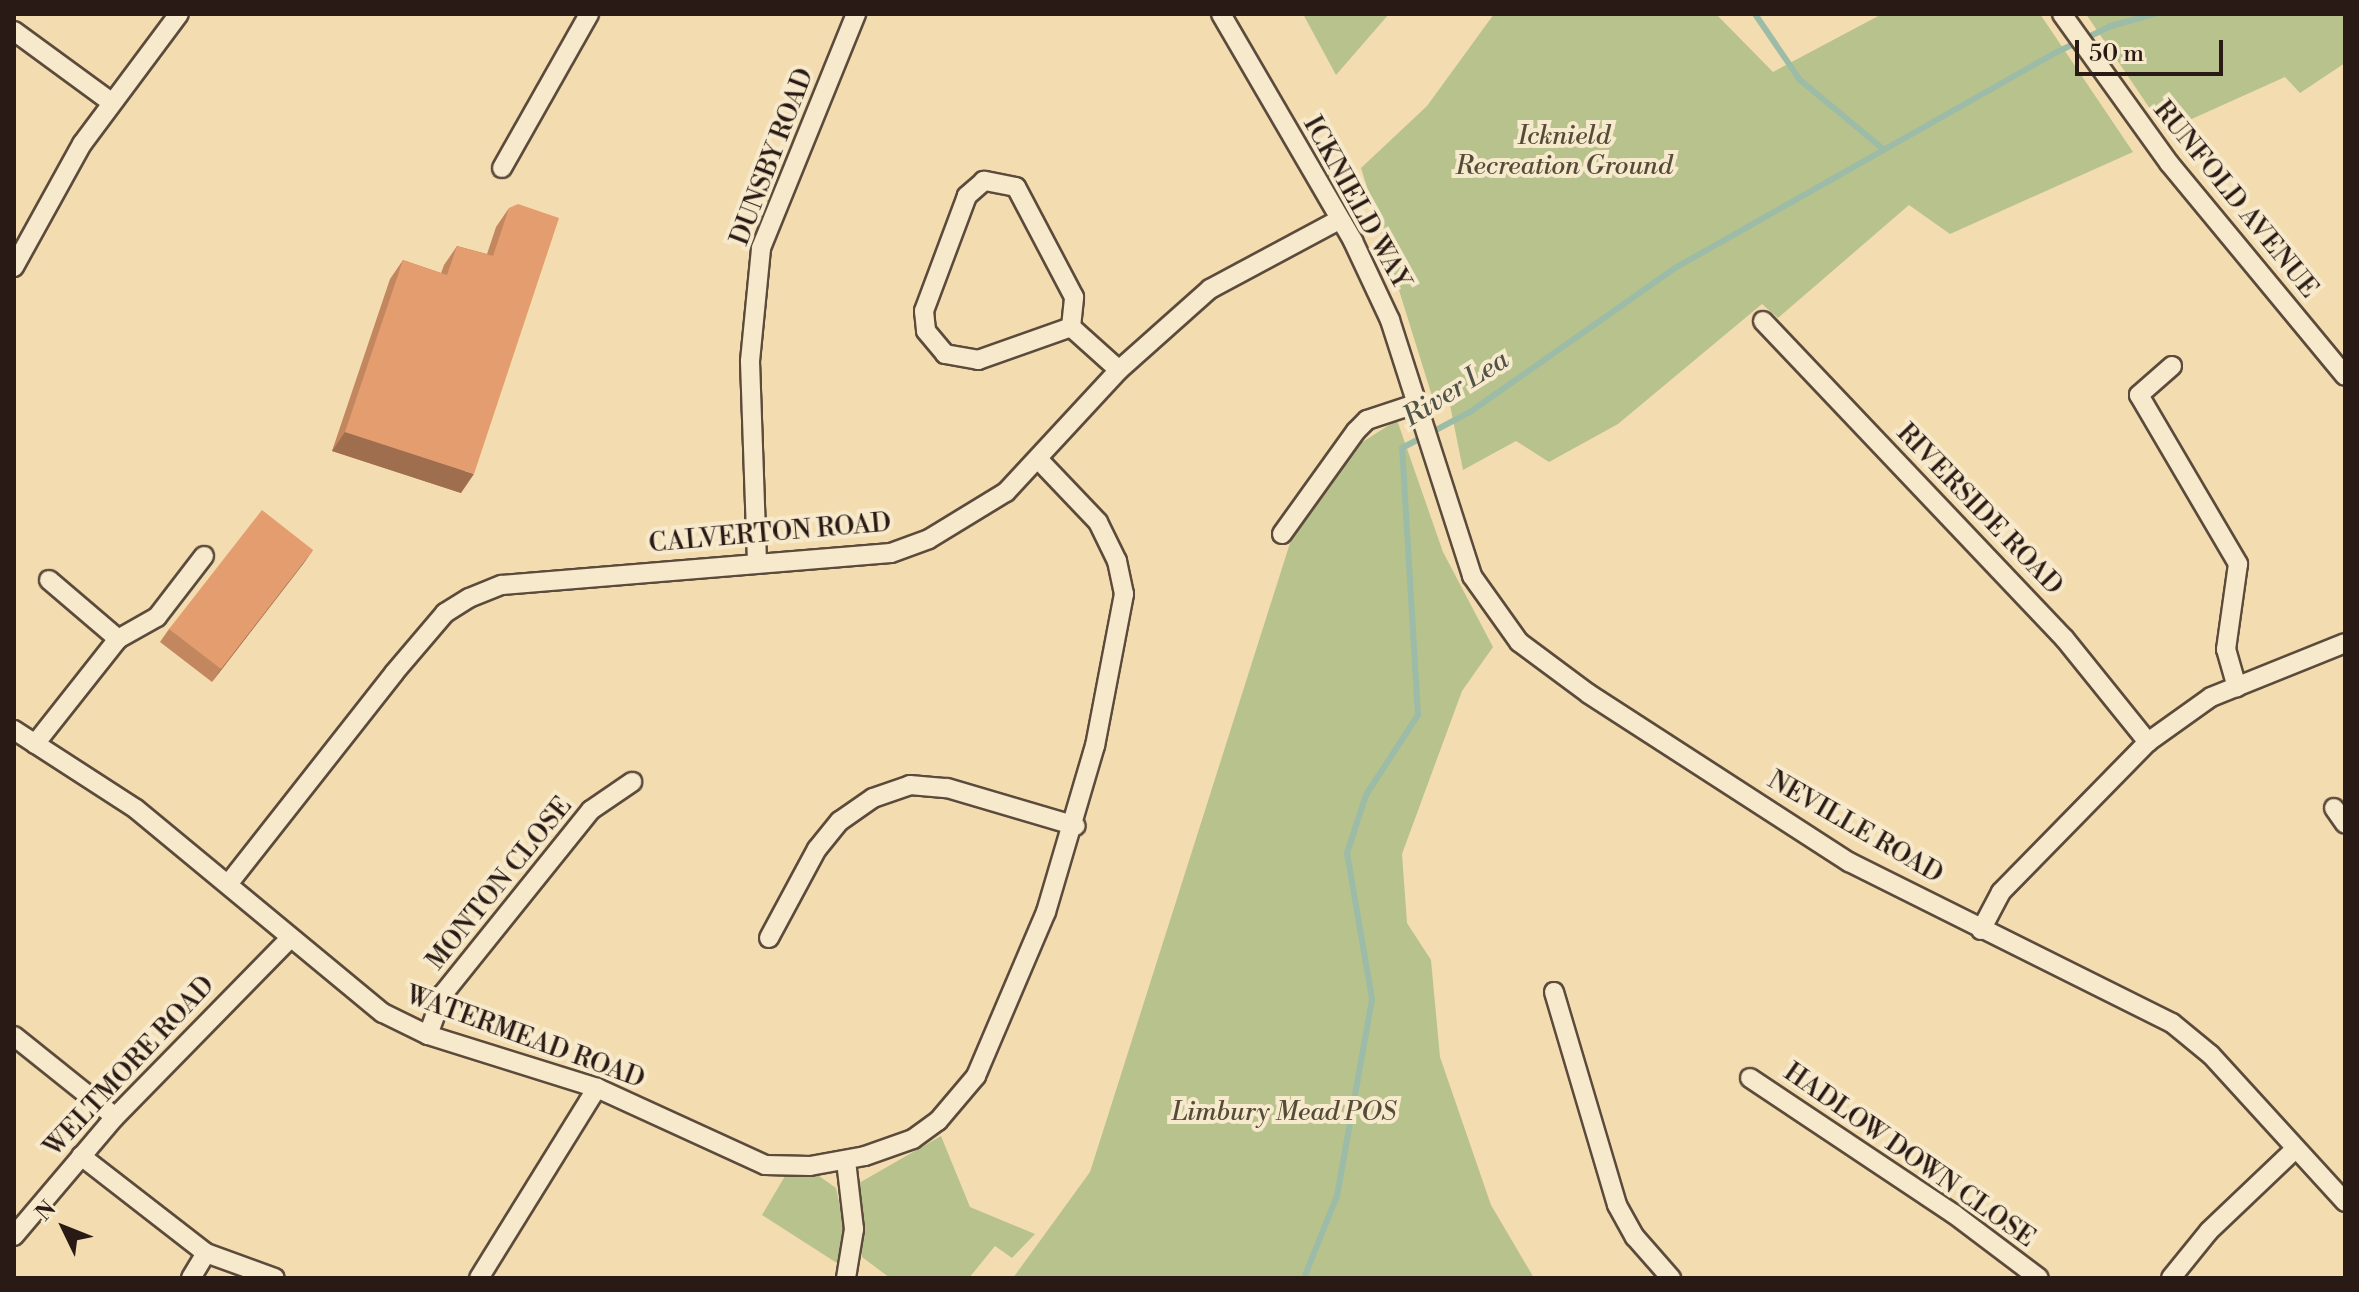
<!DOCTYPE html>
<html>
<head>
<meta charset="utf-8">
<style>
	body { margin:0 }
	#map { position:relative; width:2359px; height:1292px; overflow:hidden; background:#f3ddb0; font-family:"Libre Bodoni",serif }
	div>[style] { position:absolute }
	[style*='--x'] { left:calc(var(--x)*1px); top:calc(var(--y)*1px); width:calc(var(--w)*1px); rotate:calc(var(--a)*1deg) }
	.green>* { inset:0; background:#b8c28d }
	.stream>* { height:6px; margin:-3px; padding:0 3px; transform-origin:3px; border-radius:3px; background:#9cbca8 }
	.roads { filter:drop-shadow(2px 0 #5c4b3c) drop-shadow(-2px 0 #5c4b3c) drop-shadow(0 2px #5c4b3c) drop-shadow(0 -2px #5c4b3c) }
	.minor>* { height:18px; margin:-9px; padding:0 9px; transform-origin:9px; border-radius:9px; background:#f7e9cc }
	.wall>* { inset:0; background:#c3875f }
	.shaded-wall>* { inset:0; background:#9f6e4e }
	.building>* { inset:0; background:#e39d6f }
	span { translate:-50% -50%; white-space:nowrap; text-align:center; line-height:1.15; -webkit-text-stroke:8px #f7e9cc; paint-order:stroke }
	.park-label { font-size:26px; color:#544c39; font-style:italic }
	.street-label { font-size:26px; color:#291a15 }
	.water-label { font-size:28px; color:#515348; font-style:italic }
	.frame { position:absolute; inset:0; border:16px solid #291a15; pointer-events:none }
	.north { position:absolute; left:24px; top:1188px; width:80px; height:80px; -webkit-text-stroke:6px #f7e9cc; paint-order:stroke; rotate:313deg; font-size:22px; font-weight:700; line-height:32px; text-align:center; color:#291a15 }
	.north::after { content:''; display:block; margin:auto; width:28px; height:36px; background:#291a15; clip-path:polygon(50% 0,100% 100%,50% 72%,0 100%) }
	.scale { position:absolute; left:2075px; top:40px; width:148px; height:36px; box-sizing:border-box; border:4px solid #291a15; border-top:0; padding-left:10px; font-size:24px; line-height:28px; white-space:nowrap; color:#291a15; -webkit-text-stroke:6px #f7e9cc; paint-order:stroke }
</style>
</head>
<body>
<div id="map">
	<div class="green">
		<div style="clip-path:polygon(1303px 14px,1389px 14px,1336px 75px)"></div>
		<div style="clip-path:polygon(1494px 14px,1716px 14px,1773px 72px,1882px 14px,2040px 14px,2133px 152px,1950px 234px,1909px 205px,1778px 318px,1762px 304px,1618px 424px,1549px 462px,1516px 441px,1463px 470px,1449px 400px,1436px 409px,1361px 168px,1427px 106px)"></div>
		<div style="clip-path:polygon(2086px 14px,2345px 14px,2345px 63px,2300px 93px,2285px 77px,2165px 131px)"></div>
		<div style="clip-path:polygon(1397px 420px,1443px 552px,1493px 647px,1462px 691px,1402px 854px,1407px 923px,1431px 960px,1440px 1057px,1491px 1205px,1534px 1278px,1013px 1278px,1090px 1172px,1290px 543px,1353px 448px)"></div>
		<div style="clip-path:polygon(941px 1136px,970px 1207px,1035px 1234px,1012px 1258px,995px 1246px,969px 1278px,890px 1278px,862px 1257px,859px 1183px)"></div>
		<div style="clip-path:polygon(785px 1176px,819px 1176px,836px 1188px,845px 1229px,840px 1265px,762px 1215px)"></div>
	</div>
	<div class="stream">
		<div style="--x:1755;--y:14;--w:80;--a:55.7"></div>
		<div style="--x:1800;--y:80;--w:108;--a:39.7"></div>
		<div style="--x:1304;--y:1278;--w:88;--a:-68.1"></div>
		<div style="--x:1337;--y:1196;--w:200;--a:-79.9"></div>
		<div style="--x:1372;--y:999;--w:148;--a:-99.7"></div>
		<div style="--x:1347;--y:853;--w:61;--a:-71.9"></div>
		<div style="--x:1366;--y:795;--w:95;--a:-57"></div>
		<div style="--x:1418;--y:715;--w:267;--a:-93.4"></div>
		<div style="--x:1402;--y:448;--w:77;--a:-27.9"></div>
		<div style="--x:1470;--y:412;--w:251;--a:-35.1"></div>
		<div style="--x:1675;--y:268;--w:439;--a:-29.5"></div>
		<div style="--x:2057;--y:52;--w:60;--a:-25.7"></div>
		<div style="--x:2111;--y:26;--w:45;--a:-15.6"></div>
	</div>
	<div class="roads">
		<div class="minor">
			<div style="--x:1221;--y:14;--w:263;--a:59.8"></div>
			<div style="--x:1353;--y:241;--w:87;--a:64.9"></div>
			<div style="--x:1390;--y:320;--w:269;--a:72.2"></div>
			<div style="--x:1472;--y:576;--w:81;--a:54.5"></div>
			<div style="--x:1519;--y:642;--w:87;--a:36.6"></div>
			<div style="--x:1589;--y:694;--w:310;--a:32.9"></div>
			<div style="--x:1849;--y:862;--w:361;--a:26.5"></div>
			<div style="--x:2172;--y:1023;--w:50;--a:39.4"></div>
			<div style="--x:2211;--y:1055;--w:199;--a:47.6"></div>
			<div style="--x:2062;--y:14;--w:183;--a:54.3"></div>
			<div style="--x:2169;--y:163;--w:276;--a:50.4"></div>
			<div style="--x:14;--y:31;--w:120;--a:36.2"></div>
			<div style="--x:502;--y:168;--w:177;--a:-60.5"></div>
			<div style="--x:14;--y:267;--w:141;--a:-61.1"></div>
			<div style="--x:82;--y:144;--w:162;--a:-53.3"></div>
			<div style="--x:1763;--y:321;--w:437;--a:46.5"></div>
			<div style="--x:2064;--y:638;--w:134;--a:51.1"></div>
			<div style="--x:1071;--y:327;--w:30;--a:-84"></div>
			<div style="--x:1074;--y:297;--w:124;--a:-117.8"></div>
			<div style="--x:1016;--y:187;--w:33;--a:-169"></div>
			<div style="--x:984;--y:181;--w:23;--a:139"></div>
			<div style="--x:967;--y:196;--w:123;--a:110.5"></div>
			<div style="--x:924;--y:311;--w:20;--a:84"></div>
			<div style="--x:926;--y:331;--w:30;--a:50"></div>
			<div style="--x:945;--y:354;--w:34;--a:10"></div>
			<div style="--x:978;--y:360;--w:99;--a:-19.5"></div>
			<div style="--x:1071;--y:327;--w:64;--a:41.9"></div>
			<div style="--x:2172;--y:366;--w:44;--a:138.7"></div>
			<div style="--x:2139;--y:395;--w:196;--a:59.6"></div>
			<div style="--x:2238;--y:564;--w:86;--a:98"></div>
			<div style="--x:2226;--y:649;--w:40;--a:74"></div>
			<div style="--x:1282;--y:534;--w:127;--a:-54.3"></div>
			<div style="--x:1356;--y:431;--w:16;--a:-45"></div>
			<div style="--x:1367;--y:420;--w:54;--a:-18.4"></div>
			<div style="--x:757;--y:562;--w:201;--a:-92"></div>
			<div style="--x:750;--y:361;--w:114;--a:-84.4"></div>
			<div style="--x:761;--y:248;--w:253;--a:-67.9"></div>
			<div style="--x:49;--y:580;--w:91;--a:40.5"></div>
			<div style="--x:14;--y:730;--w:145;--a:32.9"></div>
			<div style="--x:136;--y:809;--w:320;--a:39.6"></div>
			<div style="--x:383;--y:1013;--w:50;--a:26.1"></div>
			<div style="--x:428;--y:1035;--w:177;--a:17.4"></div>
			<div style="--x:597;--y:1088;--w:185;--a:24.6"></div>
			<div style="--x:765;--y:1165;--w:45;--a:1.3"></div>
			<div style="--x:810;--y:1166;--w:56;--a:-10.3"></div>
			<div style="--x:865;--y:1156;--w:51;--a:-19.5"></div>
			<div style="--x:913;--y:1139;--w:31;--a:-36"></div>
			<div style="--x:938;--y:1121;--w:59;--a:-49.8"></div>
			<div style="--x:976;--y:1076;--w:178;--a:-66.9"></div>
			<div style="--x:1046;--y:912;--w:173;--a:-73.6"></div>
			<div style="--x:1095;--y:746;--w:155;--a:-79.2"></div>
			<div style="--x:1124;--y:594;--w:34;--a:-102"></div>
			<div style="--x:1117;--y:561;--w:43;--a:-116"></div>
			<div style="--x:1098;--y:522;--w:87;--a:-133.6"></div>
			<div style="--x:35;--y:744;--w:134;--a:-51.7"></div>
			<div style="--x:118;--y:639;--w:45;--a:-29.4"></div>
			<div style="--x:157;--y:617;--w:77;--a:-52.4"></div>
			<div style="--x:2334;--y:808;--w:19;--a:55"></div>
			<div style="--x:229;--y:883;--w:267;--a:-51.8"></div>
			<div style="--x:394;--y:673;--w:79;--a:-49.6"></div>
			<div style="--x:445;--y:613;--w:28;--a:-32"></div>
			<div style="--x:469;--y:598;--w:35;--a:-22"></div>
			<div style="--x:502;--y:585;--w:390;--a:-4.7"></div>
			<div style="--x:891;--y:553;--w:40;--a:-20.2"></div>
			<div style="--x:929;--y:539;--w:90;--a:-31.4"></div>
			<div style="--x:1006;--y:492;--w:166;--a:-47.2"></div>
			<div style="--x:1119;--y:370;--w:122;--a:-41.7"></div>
			<div style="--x:1210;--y:289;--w:144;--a:-28.2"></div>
			<div style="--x:1981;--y:930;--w:43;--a:-62.2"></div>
			<div style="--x:2001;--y:892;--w:210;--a:-45.6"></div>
			<div style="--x:2148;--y:742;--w:77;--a:-35.5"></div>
			<div style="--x:2211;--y:697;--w:144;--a:-21.9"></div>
			<div style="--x:769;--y:938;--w:101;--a:-61.7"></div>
			<div style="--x:817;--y:849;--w:36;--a:-51"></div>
			<div style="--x:840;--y:821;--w:40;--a:-34.9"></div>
			<div style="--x:873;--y:798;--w:39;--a:-19"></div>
			<div style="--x:910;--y:785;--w:37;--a:5"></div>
			<div style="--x:947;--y:788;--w:134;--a:16.4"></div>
			<div style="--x:1554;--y:992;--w:222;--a:73.5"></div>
			<div style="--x:1617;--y:1205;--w:37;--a:61"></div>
			<div style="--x:1635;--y:1237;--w:55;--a:48.7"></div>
			<div style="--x:428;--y:1035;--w:44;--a:-69.9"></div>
			<div style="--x:443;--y:994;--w:236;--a:-51.2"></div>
			<div style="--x:591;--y:810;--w:50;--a:-34.3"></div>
			<div style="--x:14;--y:1036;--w:129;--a:38.7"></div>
			<div style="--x:1750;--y:1078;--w:245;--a:33.7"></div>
			<div style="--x:1954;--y:1214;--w:106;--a:37"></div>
			<div style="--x:81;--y:1156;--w:158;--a:37.8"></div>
			<div style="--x:206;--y:1253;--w:73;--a:19.9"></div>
			<div style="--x:14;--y:1236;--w:156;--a:-49.7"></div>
			<div style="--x:115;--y:1117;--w:250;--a:-45.6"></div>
			<div style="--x:191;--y:1278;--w:29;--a:-59"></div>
			<div style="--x:479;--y:1278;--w:224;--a:-58.2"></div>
			<div style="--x:846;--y:1278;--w:50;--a:-80.7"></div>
			<div style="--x:854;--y:1229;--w:68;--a:-96.7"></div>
			<div style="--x:2171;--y:1278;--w:60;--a:-51"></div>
			<div style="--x:2209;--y:1231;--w:119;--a:-43.6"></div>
		</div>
	</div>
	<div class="wall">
		<div style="clip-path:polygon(509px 208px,461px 493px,332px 451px,390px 279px,403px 260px,441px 273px,444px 265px,457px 246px,487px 254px,496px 227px)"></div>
		<div style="clip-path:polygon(313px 550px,212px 682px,160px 642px,169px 629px)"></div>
	</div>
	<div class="shaded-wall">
		<div style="clip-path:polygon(345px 432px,474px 474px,461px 493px,332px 451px)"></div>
		<div style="clip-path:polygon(313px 550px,304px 563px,212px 682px,221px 669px)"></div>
	</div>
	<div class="building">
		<div style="clip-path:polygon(518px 204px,559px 218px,474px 474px,345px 432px,403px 260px,447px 275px,457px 246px,493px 256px,509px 208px)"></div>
		<div style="clip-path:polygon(262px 510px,313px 550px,221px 669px,169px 629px)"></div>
	</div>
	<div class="park-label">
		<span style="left:1564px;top:152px">Icknield<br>Recreation Ground</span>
		<span style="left:1284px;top:1113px">Limbury Mead POS</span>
	</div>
	<div class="street-label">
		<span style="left:773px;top:157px;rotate:-69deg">DUNSBY ROAD</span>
		<span style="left:2235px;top:200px;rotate:51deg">RUNFOLD AVENUE</span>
		<span style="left:1356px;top:203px;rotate:61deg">ICKNIELD WAY</span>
		<span style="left:1979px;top:510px;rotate:46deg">RIVERSIDE ROAD</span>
		<span style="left:770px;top:534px;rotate:-5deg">CALVERTON ROAD</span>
		<span style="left:1855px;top:828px;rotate:30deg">NEVILLE ROAD</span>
		<span style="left:500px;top:884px;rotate:-51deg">MONTON CLOSE</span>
		<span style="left:525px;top:1038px;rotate:20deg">WATERMEAD ROAD</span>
		<span style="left:130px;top:1067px;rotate:-47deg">WELTMORE ROAD</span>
		<span style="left:1909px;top:1156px;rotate:35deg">HADLOW DOWN CLOSE</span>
	</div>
	<div class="water-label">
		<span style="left:1456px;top:389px;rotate:-32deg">River Lea</span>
	</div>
	<div class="frame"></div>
	<div class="north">N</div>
	<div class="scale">50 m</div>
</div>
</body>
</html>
